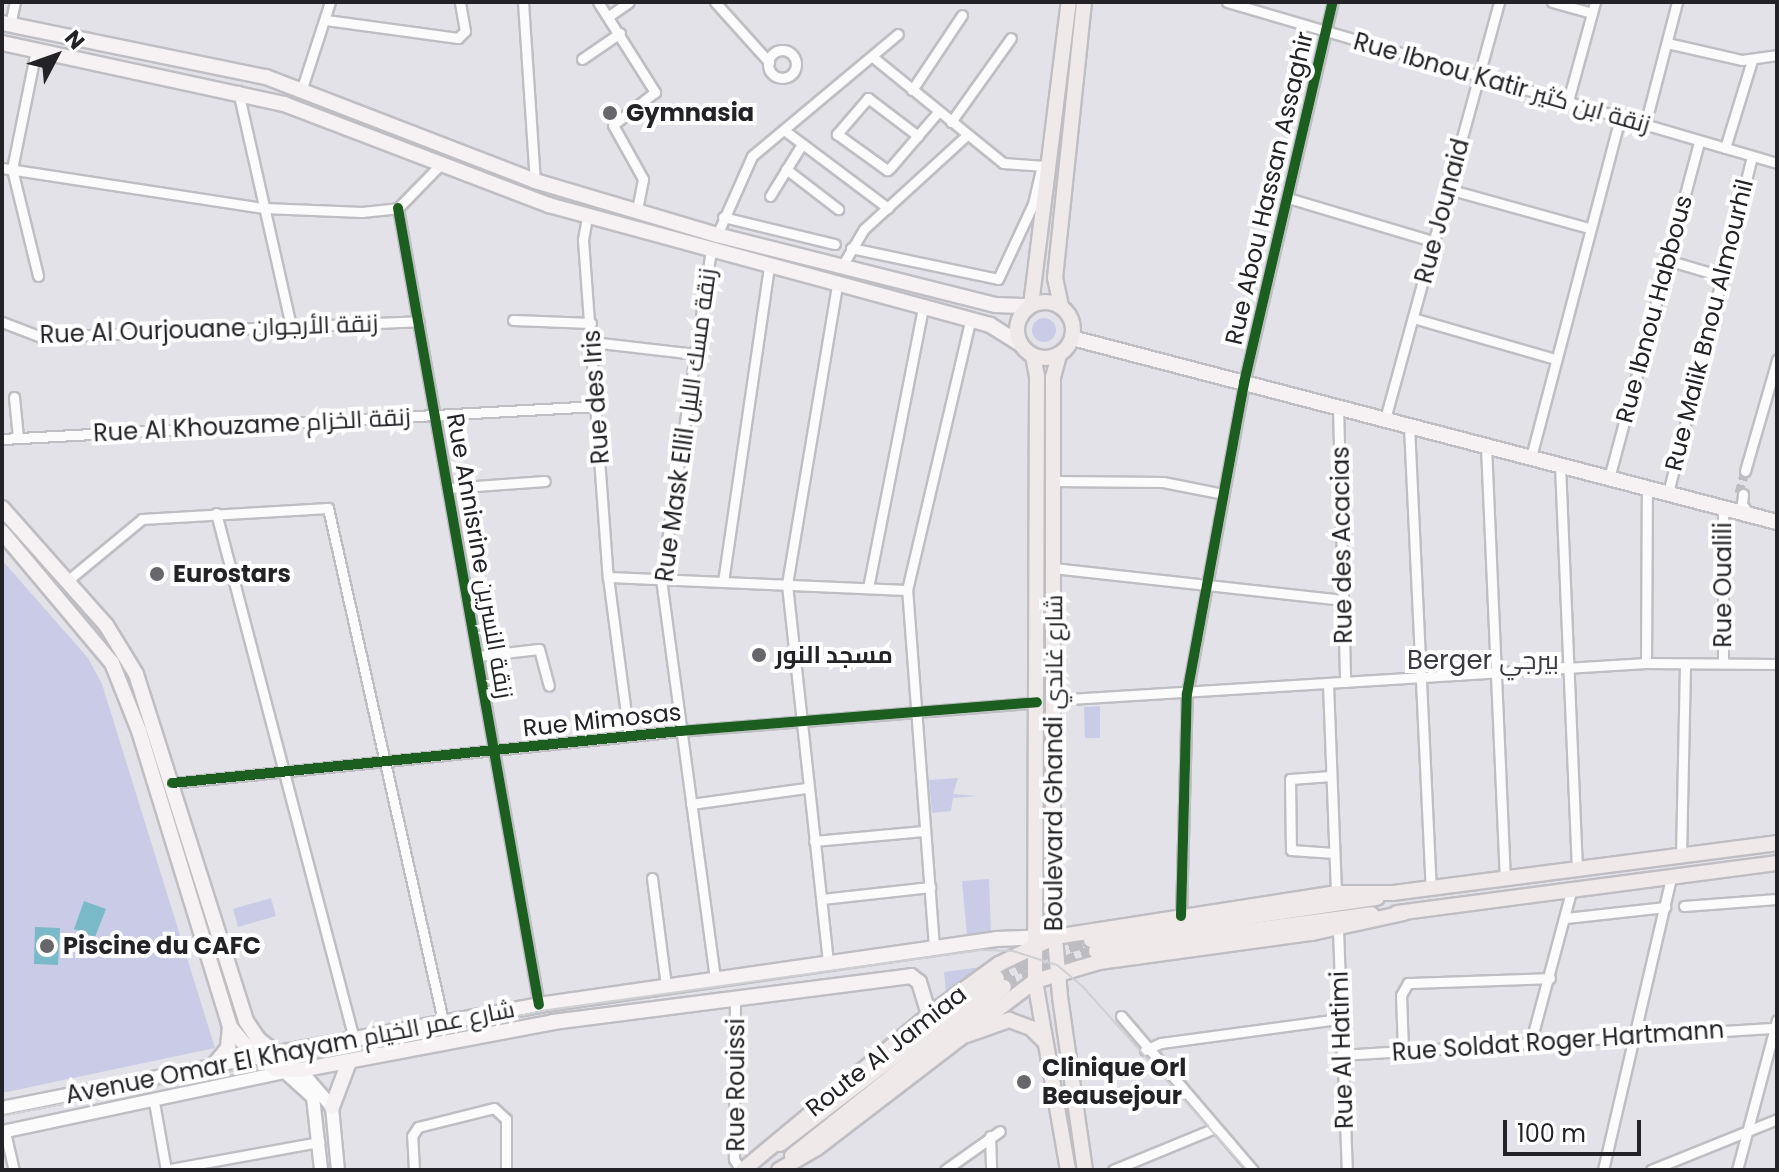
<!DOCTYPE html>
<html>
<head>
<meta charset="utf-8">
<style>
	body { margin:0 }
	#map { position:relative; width:1779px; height:1172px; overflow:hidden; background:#e2e2e8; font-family:Poppins,Cairo,sans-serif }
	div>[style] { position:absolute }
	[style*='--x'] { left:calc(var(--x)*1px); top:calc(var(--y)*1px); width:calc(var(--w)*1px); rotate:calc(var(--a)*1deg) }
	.green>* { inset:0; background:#cacce7 }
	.round { border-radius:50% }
	.water>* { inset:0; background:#7ab9c8 }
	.minor-tunnel>* { height:9px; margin-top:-4.5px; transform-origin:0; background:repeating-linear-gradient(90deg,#bcbcc1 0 9px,transparent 0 13.5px) }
	.primary-tunnel>* { height:14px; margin-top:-7px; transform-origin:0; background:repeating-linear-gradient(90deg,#bcbcc1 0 14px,transparent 0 21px) }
	.roads { filter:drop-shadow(2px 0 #bebec3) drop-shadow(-2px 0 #bebec3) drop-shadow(0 2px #bebec3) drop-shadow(0 -2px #bebec3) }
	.minor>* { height:9px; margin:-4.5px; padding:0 4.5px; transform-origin:4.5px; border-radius:4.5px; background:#fbfbfc }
	.minor>.ring { margin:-4.5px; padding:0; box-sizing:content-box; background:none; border:9px solid #fbfbfc; border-radius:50% }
	.tertiary>* { height:12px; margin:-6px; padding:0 6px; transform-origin:6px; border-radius:6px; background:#fbfbfc }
	.secondary>* { height:14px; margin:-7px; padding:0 7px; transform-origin:7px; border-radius:7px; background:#f6f1f2 }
	.primary>* { height:14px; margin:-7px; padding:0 7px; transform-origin:7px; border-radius:7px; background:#f0e9e9 }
	.primary>.ring { margin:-7px; padding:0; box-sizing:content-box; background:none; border:14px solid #f0e9e9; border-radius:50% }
	.tram>* { height:2px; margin:-1px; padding:0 1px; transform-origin:1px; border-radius:1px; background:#cfd0d2 }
	.cycleway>* { height:10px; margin:-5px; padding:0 5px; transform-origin:5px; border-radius:5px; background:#1b5e20 }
	.dots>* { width:22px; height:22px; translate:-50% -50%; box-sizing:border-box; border:4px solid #fff; border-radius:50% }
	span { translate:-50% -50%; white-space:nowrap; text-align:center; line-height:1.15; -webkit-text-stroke:8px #fff; paint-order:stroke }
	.street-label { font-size:24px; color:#232327 }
	.poi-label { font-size:24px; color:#232327; font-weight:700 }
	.left { translate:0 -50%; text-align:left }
	.neighbourhood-label { font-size:26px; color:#393a42 }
	.frame { position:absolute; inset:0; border:4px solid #232327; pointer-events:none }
	.north { position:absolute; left:16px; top:16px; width:80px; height:80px; -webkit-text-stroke:6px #fff; paint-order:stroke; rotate:49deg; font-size:22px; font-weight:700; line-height:32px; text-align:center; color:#232327 }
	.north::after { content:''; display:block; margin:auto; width:28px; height:36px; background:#232327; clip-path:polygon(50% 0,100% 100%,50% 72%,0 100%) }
	.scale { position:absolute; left:1503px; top:1120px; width:138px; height:36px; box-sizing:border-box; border:4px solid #232327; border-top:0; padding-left:10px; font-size:24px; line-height:28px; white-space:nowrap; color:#232327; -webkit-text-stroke:6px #fff; paint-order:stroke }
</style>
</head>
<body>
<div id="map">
	<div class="green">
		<div class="round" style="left:1032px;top:318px;width:24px;height:24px"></div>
		<div style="clip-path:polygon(2px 560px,88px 658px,102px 684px,215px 1048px,2px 1093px)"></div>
		<div style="clip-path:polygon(1100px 706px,1100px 738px,1085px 738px,1084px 707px)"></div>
		<div style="clip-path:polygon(958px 778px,953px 794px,978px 796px,953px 798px,951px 811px,932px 813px,929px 780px)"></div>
		<div style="clip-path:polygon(989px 879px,991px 932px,967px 935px,962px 881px)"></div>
		<div style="clip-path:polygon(271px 898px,276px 916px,238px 927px,233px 909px)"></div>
		<div style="clip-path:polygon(981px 967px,948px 992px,946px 992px,944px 972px)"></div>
	</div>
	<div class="water">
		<div style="clip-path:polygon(84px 901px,106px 909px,95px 937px,74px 929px)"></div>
		<div style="clip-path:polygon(35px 927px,60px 928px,58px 965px,34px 964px)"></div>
	</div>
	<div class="minor-tunnel">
		<div style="--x:1739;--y:493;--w:23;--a:-75"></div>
	</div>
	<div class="primary-tunnel">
		<div style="--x:997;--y:978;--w:58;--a:-27.9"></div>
		<div style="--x:1048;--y:951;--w:44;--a:-14.3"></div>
		<div style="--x:1004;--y:987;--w:99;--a:-21.4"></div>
	</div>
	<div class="roads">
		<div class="minor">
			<div style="--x:523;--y:2;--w:179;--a:86.2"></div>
			<div style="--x:598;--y:2;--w:107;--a:57.7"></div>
			<div style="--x:655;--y:92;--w:53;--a:141.8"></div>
			<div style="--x:613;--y:125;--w:62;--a:60.9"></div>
			<div style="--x:643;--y:179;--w:33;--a:101"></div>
			<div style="--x:715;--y:2;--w:81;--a:48"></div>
			<div style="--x:1227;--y:2;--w:573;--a:16.32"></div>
			<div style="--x:1552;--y:2;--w:41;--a:15.4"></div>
			<div style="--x:609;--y:16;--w:24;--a:-35"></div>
			<div style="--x:326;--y:20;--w:133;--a:7.8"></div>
			<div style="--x:458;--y:38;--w:10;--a:-45"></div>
			<div style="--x:465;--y:31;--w:29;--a:-100"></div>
			<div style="--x:10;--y:25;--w:24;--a:-78"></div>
			<div style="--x:1667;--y:43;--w:77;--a:12.8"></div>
			<div style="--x:1742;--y:60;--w:35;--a:-8"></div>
			<div style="--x:36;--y:50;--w:121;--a:101.4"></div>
			<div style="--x:12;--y:169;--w:110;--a:76.3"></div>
			<div class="ring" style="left:768px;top:50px;width:19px;height:19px"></div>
			<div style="--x:874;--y:58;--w:166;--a:39.1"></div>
			<div style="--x:1003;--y:163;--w:42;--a:4.1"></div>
			<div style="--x:582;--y:59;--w:46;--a:-34.4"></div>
			<div style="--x:302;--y:88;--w:90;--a:-72"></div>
			<div style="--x:912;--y:90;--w:90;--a:-56.3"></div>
			<div style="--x:238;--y:91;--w:241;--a:77.3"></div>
			<div style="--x:1568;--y:101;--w:103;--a:-74.7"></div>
			<div style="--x:951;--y:122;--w:103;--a:-54.5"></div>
			<div style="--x:1645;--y:125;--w:127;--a:-75.4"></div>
			<div style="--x:784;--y:130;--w:130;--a:36.9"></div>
			<div style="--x:918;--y:136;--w:63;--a:-142.8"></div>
			<div style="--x:868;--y:98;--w:48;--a:130.7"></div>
			<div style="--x:837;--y:134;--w:62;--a:35.8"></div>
			<div style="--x:887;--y:170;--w:4;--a:-34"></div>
			<div style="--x:890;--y:168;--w:74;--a:-49.4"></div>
			<div style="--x:1725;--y:148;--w:92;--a:-72.9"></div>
			<div style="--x:2;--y:168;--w:265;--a:8.7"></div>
			<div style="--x:264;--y:208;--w:98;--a:2.3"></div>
			<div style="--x:362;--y:212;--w:36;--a:-6"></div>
			<div style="--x:398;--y:208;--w:60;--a:-45.7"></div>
			<div style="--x:786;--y:169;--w:66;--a:37.6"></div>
			<div style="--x:1448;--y:189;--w:146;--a:15.5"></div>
			<div style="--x:770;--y:196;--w:61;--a:-58.4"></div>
			<div style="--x:1288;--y:198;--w:150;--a:16.6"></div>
			<div style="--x:398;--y:208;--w:809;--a:79.97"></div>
			<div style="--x:587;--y:217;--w:23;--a:100"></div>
			<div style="--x:583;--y:240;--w:338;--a:85.8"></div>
			<div style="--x:608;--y:577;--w:160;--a:82.5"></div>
			<div style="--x:723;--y:217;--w:115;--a:13.6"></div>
			<div style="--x:717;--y:235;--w:86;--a:-66.1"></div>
			<div style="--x:752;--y:156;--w:190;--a:-39.9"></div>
			<div style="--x:851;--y:248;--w:150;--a:11.9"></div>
			<div style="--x:998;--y:279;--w:83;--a:-65"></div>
			<div style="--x:1033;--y:204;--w:39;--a:-77"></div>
			<div style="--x:711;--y:250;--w:333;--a:98.6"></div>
			<div style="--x:661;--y:579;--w:405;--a:82.3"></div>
			<div style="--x:1667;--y:260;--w:56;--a:16.5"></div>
			<div style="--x:842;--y:266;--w:43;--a:-59.3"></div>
			<div style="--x:864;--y:229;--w:139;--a:-42.4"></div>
			<div style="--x:1413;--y:318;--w:148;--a:16.1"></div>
			<div style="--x:513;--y:320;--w:78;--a:2.2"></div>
			<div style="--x:2;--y:322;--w:42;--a:21"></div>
			<div style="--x:41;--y:337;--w:378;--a:-2.4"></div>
			<div style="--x:592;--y:342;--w:104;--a:6.6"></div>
			<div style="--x:14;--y:397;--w:41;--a:84.4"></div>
			<div style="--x:1338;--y:407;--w:275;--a:88.5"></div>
			<div style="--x:1385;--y:419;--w:432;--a:-74.7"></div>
			<div style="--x:1409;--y:426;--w:463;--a:87.3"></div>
			<div style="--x:2;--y:439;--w:596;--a:-3.17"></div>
			<div style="--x:1486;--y:446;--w:433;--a:87.5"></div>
			<div style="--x:1531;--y:457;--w:350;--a:-75.3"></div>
			<div style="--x:1560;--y:465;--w:404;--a:87.6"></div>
			<div style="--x:1745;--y:471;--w:116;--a:-73.9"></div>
			<div style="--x:1609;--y:478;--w:349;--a:-75"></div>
			<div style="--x:1053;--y:481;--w:110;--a:0.5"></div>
			<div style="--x:1163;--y:482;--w:61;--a:11.3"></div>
			<div style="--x:448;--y:488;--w:97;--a:-4.1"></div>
			<div style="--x:1668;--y:493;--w:347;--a:-76"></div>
			<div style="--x:1743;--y:494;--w:10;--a:96"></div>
			<div style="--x:1742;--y:504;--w:12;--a:55"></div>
			<div style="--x:1723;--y:507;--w:156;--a:90"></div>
			<div style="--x:216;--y:513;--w:544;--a:75.3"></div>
			<div style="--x:1053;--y:568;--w:292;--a:6.3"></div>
			<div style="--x:608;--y:577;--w:299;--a:2.5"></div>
			<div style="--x:67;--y:581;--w:97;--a:-39.6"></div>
			<div style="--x:142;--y:519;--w:186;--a:-3.4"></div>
			<div style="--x:328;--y:508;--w:526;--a:77.36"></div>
			<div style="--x:723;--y:582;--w:320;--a:-81.7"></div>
			<div style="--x:868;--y:588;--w:285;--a:-78.9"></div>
			<div style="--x:478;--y:656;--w:61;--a:-6.5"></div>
			<div style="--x:539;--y:649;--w:38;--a:75"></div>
			<div style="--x:1646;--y:663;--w:176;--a:-89.7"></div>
			<div style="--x:1328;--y:684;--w:209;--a:87.8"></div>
			<div style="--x:1053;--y:700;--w:594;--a:-3.57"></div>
			<div style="--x:1646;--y:663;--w:131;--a:0.4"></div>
			<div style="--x:1331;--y:776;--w:41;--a:175.8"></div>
			<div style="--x:1290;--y:779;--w:71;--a:89.2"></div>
			<div style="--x:1291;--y:850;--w:43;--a:4"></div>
			<div style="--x:172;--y:783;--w:511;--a:-5.84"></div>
			<div style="--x:680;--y:731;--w:358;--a:-4.6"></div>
			<div style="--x:691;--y:804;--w:116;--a:-7.9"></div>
			<div style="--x:814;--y:841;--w:110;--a:-5.2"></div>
			<div style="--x:1681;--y:856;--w:192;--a:-88.8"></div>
			<div style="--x:652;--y:878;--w:109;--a:82.6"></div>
			<div style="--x:822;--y:899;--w:109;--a:-6.3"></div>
			<div style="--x:1684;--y:906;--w:93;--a:-4.3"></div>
			<div style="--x:1181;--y:916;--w:222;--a:-88.5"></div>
			<div style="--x:1187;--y:694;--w:316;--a:-79.6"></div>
			<div style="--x:1244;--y:383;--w:391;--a:-76.9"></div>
			<div style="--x:1566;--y:918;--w:100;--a:-6.3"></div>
			<div style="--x:1338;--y:929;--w:241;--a:87.9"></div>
			<div style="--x:934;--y:947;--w:358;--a:-94.3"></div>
			<div style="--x:907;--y:590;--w:276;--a:-76.8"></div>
			<div style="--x:828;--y:962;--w:380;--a:-96.2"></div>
			<div style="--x:787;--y:584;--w:304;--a:-80.5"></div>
			<div style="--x:735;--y:999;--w:160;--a:90.4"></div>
			<div style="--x:734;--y:1159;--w:13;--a:58"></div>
			<div style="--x:1121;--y:1016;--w:203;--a:49.4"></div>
			<div style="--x:1531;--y:1041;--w:154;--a:-75"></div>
			<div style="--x:1145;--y:1050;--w:17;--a:-24"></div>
			<div style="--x:1161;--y:1043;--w:180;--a:-7.7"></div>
			<div style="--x:1403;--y:1050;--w:55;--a:-92.1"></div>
			<div style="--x:1401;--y:995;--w:14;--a:-60"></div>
			<div style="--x:1408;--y:983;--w:142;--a:-2"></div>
			<div style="--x:1341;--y:1055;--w:435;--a:-3.6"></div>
			<div style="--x:154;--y:1102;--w:69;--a:80"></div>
			<div style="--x:5;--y:1132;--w:39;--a:77"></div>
			<div style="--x:990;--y:1136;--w:34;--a:88"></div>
			<div style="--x:165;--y:1170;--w:157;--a:-10.3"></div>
			<div style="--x:414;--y:1170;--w:34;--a:-93"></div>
			<div style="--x:412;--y:1136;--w:11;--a:-56"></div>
			<div style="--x:418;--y:1127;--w:78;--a:-14"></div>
			<div style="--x:494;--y:1108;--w:16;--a:43"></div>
			<div style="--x:506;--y:1119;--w:51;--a:90"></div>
			<div style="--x:945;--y:1170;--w:67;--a:-35.3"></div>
			<div style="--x:1113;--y:1170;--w:110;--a:-22.4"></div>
			<div style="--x:1603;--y:1170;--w:300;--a:-76.9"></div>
			<div style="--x:1651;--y:1170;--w:136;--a:-22"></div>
			<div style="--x:1737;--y:1170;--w:155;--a:-75.1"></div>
		</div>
		<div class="tertiary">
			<div style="--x:300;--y:1070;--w:49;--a:49.1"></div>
			<div style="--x:332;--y:1107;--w:63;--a:84.6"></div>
			<div style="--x:2;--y:1108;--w:260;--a:-11.3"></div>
			<div style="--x:2;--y:1132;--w:289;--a:-12"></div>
			<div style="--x:285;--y:1072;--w:38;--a:42"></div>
			<div style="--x:313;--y:1097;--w:73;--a:83.7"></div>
		</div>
		<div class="secondary">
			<div style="--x:2;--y:23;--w:269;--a:11.6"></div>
			<div style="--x:266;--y:77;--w:288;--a:21.1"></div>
			<div style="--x:535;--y:181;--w:190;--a:16.5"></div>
			<div style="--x:717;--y:235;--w:287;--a:14.1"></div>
			<div style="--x:995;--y:305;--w:34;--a:2"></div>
			<div style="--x:2;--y:43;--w:289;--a:12.2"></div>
			<div style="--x:284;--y:104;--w:284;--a:20.9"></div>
			<div style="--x:549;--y:205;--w:457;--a:15.2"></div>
			<div style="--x:990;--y:325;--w:36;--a:32"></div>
			<div style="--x:1072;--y:338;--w:729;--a:14.63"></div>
			<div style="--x:2;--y:508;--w:157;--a:48.4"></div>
			<div style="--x:106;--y:625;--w:57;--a:58.5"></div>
			<div style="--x:136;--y:674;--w:364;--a:72.4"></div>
			<div style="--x:246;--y:1021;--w:22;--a:56"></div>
			<div style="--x:258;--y:1039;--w:28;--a:38"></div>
			<div style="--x:2;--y:532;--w:171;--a:50"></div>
			<div style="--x:112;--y:663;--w:73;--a:68.3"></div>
			<div style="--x:139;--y:731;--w:310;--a:72.9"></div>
			<div style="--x:230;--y:1027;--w:30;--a:50"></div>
			<div style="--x:249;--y:1050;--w:33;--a:35"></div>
			<div style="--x:276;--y:1069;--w:24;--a:2"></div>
			<div style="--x:300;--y:1070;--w:258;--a:-10.7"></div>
			<div style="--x:553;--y:1022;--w:361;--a:-7.3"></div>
			<div style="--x:911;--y:976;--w:10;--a:37"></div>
			<div style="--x:919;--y:982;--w:34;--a:73"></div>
			<div style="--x:257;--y:1057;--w:287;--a:-10.4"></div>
			<div style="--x:539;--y:1005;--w:462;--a:-8.2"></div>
			<div style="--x:996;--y:939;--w:51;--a:-2.2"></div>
			<div style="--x:215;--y:1064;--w:21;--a:-51"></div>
			<div style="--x:228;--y:1048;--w:21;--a:-85"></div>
			<div style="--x:332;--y:1107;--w:48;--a:-69.3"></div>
		</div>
		<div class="primary">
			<div class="ring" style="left:1017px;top:302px;width:42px;height:42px"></div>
			<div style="--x:1031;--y:305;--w:305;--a:-82.9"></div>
			<div style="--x:1061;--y:306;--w:29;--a:-102"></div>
			<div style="--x:1055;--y:278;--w:278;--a:-84"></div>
			<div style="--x:1059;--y:355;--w:23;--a:105"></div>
			<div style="--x:1053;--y:377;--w:536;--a:90"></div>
			<div style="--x:1053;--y:913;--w:84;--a:85.2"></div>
			<div style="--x:1060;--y:997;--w:175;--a:81.8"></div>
			<div style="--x:1033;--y:356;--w:20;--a:79"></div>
			<div style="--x:1037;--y:376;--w:605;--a:90.19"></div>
			<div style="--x:1035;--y:981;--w:192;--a:80.1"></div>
			<div style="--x:1397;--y:913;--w:383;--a:-7.5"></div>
			<div style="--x:1091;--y:940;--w:289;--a:-8.4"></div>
			<div style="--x:1096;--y:951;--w:278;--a:-7.6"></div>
			<div style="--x:967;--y:1035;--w:45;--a:-19.7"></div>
			<div style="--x:1009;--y:1020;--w:23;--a:20"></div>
			<div style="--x:1031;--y:1028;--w:18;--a:45"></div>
			<div style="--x:780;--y:1144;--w:273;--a:-37.4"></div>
			<div style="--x:792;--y:1156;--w:271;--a:-38.6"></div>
			<div style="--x:743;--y:1170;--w:242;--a:-39.8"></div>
			<div style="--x:929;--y:1015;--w:87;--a:-36.1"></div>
			<div style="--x:999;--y:964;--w:62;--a:-25.7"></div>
			<div style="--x:1055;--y:937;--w:284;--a:-8.9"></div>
			<div style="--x:1336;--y:893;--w:57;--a:0"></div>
			<div style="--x:1393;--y:893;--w:387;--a:-7.4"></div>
			<div style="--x:779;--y:1170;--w:44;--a:-30.1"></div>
			<div style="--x:817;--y:1148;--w:275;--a:-37.5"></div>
			<div style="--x:1035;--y:981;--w:67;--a:-16.5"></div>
			<div style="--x:1099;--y:962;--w:215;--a:-7.8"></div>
			<div style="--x:1312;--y:933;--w:94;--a:-12.3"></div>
		</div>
	</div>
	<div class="tram">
		<div style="--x:2;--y:1116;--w:556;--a:-10.99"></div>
		<div style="--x:548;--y:1010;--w:439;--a:-7.9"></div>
		<div style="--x:983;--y:950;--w:30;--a:2"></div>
		<div style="--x:1013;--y:951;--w:46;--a:17.7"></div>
		<div style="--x:1057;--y:965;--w:35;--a:40"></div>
		<div style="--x:1084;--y:988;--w:244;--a:48.2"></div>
	</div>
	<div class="cycleway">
		<div style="--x:398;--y:208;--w:809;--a:79.97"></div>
		<div style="--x:172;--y:783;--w:511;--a:-5.84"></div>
		<div style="--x:680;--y:731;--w:358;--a:-4.6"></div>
		<div style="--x:1181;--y:916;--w:222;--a:-88.5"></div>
		<div style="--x:1187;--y:694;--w:316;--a:-79.6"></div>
		<div style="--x:1244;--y:383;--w:391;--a:-76.9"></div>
	</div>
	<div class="dots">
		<div style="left:610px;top:113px;background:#66666b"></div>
		<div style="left:157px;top:574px;background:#66666b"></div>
		<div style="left:759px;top:655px;background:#66666b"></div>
		<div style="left:47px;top:946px;background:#66666b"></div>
		<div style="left:1024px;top:1082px;background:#66666b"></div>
	</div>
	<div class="street-label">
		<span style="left:1502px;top:83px;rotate:16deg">Rue Ibnou Katir زنقة ابن كثير</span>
		<span style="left:1269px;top:188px;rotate:-77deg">Rue Abou Hassan Assaghir</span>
		<span style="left:1442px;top:211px;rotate:-75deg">Rue Jounaid</span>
		<span style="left:1654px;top:309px;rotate:-75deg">Rue Ibnou Habbous</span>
		<span style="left:1709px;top:325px;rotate:-76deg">Rue Malik Bnou Almourhil</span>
		<span style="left:209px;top:329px;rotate:-2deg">Rue Al Ourjouane زنقة الأرجوان</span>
		<span style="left:596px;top:397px;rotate:-94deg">Rue des Iris</span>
		<span style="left:252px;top:425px;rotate:-3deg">Rue Al Khouzame زنقة الخزام</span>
		<span style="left:686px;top:425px;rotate:-82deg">Rue Mask Ellil زنقة مسك الليل</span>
		<span style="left:1342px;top:545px;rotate:-91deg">Rue des Acacias</span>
		<span style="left:480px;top:556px;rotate:80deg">Rue Annisrine زنقة النسرين</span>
		<span style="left:1723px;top:585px;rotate:-90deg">Rue Oualili</span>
		<span style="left:602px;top:720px;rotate:-6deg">Rue Mimosas</span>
		<span style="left:1054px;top:763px;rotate:-90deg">Boulevard Ghandi شارع غاندي</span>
		<span style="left:1558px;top:1041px;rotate:-4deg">Rue Soldat Roger Hartmann</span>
		<span style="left:1342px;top:1050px;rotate:-92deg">Rue Al Hatimi</span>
		<span style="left:886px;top:1051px;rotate:-38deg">Route Al Jamiaa</span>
		<span style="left:290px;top:1052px;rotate:-11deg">Avenue Omar El Khayam شارع عمر الخيام</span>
		<span style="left:736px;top:1085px;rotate:-90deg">Rue Rouissi</span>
	</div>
	<div class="poi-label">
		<span class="left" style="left:626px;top:113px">Gymnasia</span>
		<span class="left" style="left:173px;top:574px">Eurostars</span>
		<span class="left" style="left:775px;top:655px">مسجد النور</span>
		<span class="left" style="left:63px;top:946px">Piscine du CAFC</span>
		<span class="left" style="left:1042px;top:1082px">Clinique Orl<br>Beausejour</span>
	</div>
	<div class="neighbourhood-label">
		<span style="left:1483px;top:661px">Berger بيرجي</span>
	</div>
	<div class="frame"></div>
	<div class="north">N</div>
	<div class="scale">100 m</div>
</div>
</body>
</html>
